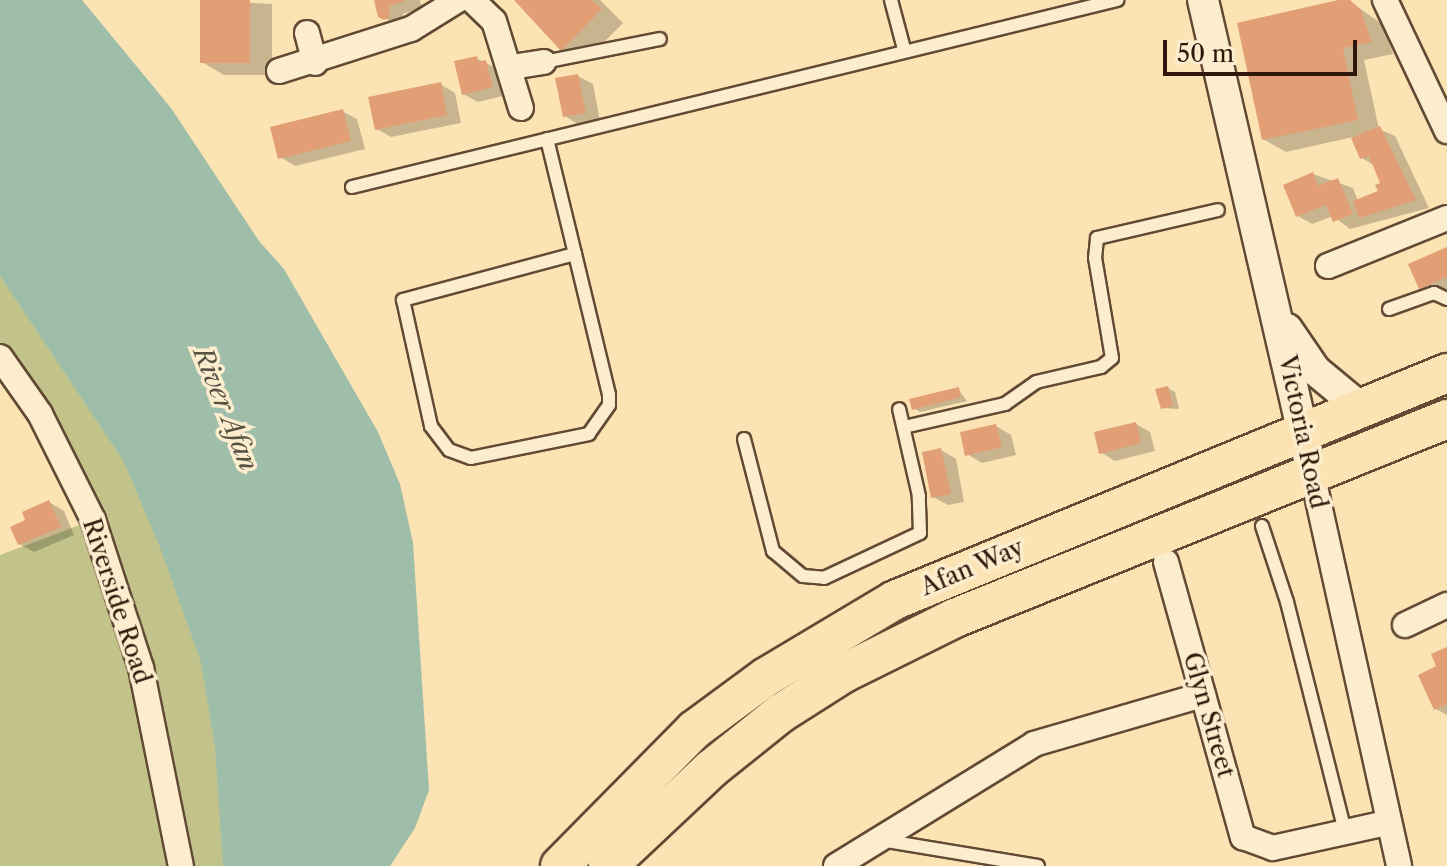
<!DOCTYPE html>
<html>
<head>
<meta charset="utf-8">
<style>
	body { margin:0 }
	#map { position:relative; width:1447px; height:866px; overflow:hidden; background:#fbe3b3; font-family:"Libre Caslon Text",serif }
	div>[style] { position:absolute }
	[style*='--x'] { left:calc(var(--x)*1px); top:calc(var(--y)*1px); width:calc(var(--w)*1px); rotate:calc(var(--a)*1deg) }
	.green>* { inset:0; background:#c2c38a }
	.water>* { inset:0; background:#9fbeaa }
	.shadow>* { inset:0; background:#0003 }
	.building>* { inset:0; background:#e29f75 }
	.roads { filter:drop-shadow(2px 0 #624a35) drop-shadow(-2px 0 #624a35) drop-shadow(0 2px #624a35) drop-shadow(0 -2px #624a35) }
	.service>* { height:12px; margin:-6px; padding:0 6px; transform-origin:6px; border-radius:6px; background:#fcedce }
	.minor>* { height:24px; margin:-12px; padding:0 12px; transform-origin:12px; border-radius:12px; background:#fcedce }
	.tertiary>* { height:30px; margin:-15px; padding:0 15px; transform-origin:15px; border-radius:15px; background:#fcedce }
	.primary>* { height:38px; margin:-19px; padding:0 19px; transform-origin:19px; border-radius:19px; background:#fbe3b3 }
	span { translate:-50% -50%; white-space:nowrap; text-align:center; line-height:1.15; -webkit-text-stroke:7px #fcedce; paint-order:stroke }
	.street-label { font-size:24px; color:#2f170b }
	.water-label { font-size:26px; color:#565143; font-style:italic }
	.scale { position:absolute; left:1163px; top:40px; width:194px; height:36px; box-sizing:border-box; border:4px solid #2f170b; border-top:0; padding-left:10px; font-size:24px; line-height:28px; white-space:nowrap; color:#2f170b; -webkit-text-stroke:6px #fcedce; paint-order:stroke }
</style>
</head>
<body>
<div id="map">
	<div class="green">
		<div style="clip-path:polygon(0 41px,249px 517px,223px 866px,0 866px,0 555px,93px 520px,0 357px)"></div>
	</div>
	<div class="water">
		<div style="clip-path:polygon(0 0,82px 0,171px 108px,259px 241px,284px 269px,378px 432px,400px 484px,413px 543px,429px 790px,415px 828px,390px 866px,223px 866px,215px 747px,201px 662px,161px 550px,124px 462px,0 276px)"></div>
	</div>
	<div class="shadow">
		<div style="clip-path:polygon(202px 0,272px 4px,272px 75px,224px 75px,202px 62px)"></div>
		<div style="clip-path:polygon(376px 0,420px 0,422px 8px,403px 14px,403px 25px,395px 24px,380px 15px)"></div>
		<div style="clip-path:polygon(517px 0,600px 0,623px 23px,584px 62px,562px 49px)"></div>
		<div style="clip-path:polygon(1348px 0,1382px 24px,1393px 54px,1364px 60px,1379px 129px,1395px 136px,1429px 208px,1350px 229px,1333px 216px,1312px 224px,1298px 216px,1313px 174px,1353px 188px,1358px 201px,1380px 192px,1383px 184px,1375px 166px,1362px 158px,1353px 137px,1286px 152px,1263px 139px)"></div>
		<div style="clip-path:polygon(476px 58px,500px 70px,507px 95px,478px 102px,463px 94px)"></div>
		<div style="clip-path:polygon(578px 76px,593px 84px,600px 121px,579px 125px,565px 116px)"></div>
		<div style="clip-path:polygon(440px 84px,455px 93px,461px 123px,391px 137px,377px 129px)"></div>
		<div style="clip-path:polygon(342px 111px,357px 119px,365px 149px,295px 166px,280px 157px)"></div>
		<div style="clip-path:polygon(1447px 249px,1447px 291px,1435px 296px,1420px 288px)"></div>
		<div style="clip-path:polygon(1168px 388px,1175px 392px,1179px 409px,1162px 408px)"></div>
		<div style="clip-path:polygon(958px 389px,967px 401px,920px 412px,913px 408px)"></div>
		<div style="clip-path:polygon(1136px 424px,1150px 432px,1155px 451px,1115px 461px,1100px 452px)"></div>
		<div style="clip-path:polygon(996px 426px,1011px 435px,1016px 455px,982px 463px,967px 454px)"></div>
		<div style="clip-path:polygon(941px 450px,956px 459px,964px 502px,948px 505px,933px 497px)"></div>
		<div style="clip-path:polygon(49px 502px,64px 511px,74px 535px,34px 552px,19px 544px,28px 522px)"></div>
		<div style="clip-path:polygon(1447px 649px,1447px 715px,1436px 709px,1439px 667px)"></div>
	</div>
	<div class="building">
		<div style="clip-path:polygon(200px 0,250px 0,250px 63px,200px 63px)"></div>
		<div style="clip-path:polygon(374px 0,405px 0,405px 1px,389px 6px,389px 17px,384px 20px,378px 17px)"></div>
		<div style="clip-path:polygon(514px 0,592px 0,602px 9px,561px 51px)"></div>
		<div style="clip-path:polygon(1338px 0,1350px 0,1361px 10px,1372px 42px,1343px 48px,1358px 120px,1262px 140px,1237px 23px)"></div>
		<div style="clip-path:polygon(477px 56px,478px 62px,486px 60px,493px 87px,462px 95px,454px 61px)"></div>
		<div style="clip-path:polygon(578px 74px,586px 113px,563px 117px,555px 78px)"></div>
		<div style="clip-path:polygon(441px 82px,447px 115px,375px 130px,368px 97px)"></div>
		<div style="clip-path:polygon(343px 109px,351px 141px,278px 159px,270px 127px)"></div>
		<div style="clip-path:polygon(1380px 126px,1416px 200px,1359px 218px,1353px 201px,1378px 191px,1375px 185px,1380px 183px,1369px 156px,1360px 159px,1351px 138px)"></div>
		<div style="clip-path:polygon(1313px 172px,1318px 186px,1338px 178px,1353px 214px,1333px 222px,1326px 205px,1296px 217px,1283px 185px)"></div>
		<div style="clip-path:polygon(1447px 247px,1447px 277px,1419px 289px,1408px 264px)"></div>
		<div style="clip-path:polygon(1168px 386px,1173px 406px,1161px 409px,1155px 389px)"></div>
		<div style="clip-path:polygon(959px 387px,961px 397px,912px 410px,909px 399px)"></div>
		<div style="clip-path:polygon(1136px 422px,1141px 443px,1099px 454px,1094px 432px)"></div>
		<div style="clip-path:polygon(996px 424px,1002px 447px,965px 456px,960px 432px)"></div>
		<div style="clip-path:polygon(941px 448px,951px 494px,931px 498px,922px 452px)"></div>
		<div style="clip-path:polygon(49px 500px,61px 527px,18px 545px,10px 527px,25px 520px,22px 512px)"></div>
		<div style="clip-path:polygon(1447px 647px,1447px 704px,1434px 710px,1418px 675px,1436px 666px,1431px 654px)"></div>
	</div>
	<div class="roads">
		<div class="service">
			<div style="--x:891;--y:0;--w:51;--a:75.1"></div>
			<div style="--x:544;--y:62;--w:118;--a:-11.2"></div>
			<div style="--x:547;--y:139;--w:118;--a:76.3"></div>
			<div style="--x:575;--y:254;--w:145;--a:76.4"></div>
			<div style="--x:609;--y:395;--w:10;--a:90"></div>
			<div style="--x:609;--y:405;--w:35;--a:125"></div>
			<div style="--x:589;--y:434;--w:120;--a:168.5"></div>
			<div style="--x:471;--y:458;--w:23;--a:-160"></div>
			<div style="--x:449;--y:450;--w:30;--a:-127"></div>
			<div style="--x:431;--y:426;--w:129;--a:-102.5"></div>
			<div style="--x:403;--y:300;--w:178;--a:-15"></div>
			<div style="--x:352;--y:187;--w:788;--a:-13.74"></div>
			<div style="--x:1389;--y:309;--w:48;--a:-19.6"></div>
			<div style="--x:1434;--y:293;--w:14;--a:25"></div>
			<div style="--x:904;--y:427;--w:104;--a:-12.8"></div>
			<div style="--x:1005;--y:404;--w:38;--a:-35"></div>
			<div style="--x:1036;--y:382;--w:67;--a:-13"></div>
			<div style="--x:1101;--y:367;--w:14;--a:-39"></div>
			<div style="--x:1112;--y:358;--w:101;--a:-99.6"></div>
			<div style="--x:1095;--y:258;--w:20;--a:-84"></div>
			<div style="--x:1097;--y:238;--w:124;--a:-13"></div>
			<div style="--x:744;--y:439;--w:116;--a:75.5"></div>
			<div style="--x:773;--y:551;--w:39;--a:40"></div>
			<div style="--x:803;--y:576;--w:21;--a:5"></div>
			<div style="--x:824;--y:578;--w:106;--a:-25.1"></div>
			<div style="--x:920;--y:533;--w:37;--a:-92"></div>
			<div style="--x:919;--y:496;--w:89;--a:-102.9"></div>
			<div style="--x:1262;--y:526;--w:80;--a:71.8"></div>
			<div style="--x:1287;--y:602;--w:237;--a:75.8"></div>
			<div style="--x:881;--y:840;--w:159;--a:9.4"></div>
		</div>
		<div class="minor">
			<div style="--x:472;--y:0;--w:30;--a:44"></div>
			<div style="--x:494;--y:21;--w:91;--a:72.8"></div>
			<div style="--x:1385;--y:0;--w:145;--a:64.7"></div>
			<div style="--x:307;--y:33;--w:31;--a:75"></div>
			<div style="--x:512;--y:67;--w:32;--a:-9"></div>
			<div style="--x:279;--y:71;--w:139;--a:-17.7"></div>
			<div style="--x:411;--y:29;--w:55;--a:-31.7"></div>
			<div style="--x:1328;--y:266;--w:128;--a:-22"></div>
			<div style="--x:0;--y:357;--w:70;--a:54.9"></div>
			<div style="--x:40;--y:414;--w:119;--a:63.4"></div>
			<div style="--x:93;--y:520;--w:156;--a:72"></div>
			<div style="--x:141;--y:668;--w:202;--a:78.6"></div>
			<div style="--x:1312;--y:473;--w:403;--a:77.5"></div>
			<div style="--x:1166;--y:562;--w:286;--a:74.4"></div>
			<div style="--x:1243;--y:837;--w:32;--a:20"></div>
			<div style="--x:1273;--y:848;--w:117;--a:-12.4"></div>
			<div style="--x:1405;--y:625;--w:47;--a:-25.5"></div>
			<div style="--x:836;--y:866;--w:233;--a:-31.6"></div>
			<div style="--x:1034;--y:744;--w:176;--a:-16.2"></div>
		</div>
		<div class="tertiary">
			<div style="--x:1203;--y:0;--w:485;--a:77"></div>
			<div style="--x:1287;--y:329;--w:50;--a:55.7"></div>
			<div style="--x:1315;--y:370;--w:61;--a:39.7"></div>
		</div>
		<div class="primary">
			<div style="--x:560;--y:866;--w:191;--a:-45.4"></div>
			<div style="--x:694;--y:730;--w:89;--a:-36.4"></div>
			<div style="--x:766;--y:677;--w:150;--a:-30.8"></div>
			<div style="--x:895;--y:600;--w:597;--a:-22.35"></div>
			<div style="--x:608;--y:866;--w:141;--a:-43.3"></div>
			<div style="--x:711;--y:769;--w:90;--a:-38.7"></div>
			<div style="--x:781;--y:713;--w:75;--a:-32.4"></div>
			<div style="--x:844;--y:673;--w:124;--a:-26.4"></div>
			<div style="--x:955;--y:618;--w:531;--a:-22.02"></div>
		</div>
	</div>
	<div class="street-label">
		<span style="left:1303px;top:432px;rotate:78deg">Victoria Road</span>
		<span style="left:972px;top:567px;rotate:-23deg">Afan Way</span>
		<span style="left:117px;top:601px;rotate:72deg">Riverside Road</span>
		<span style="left:1209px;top:715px;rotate:74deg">Glyn Street</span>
	</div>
	<div class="water-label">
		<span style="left:225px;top:409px;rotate:68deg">River Afan</span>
	</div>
	<div class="scale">50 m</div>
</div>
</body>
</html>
